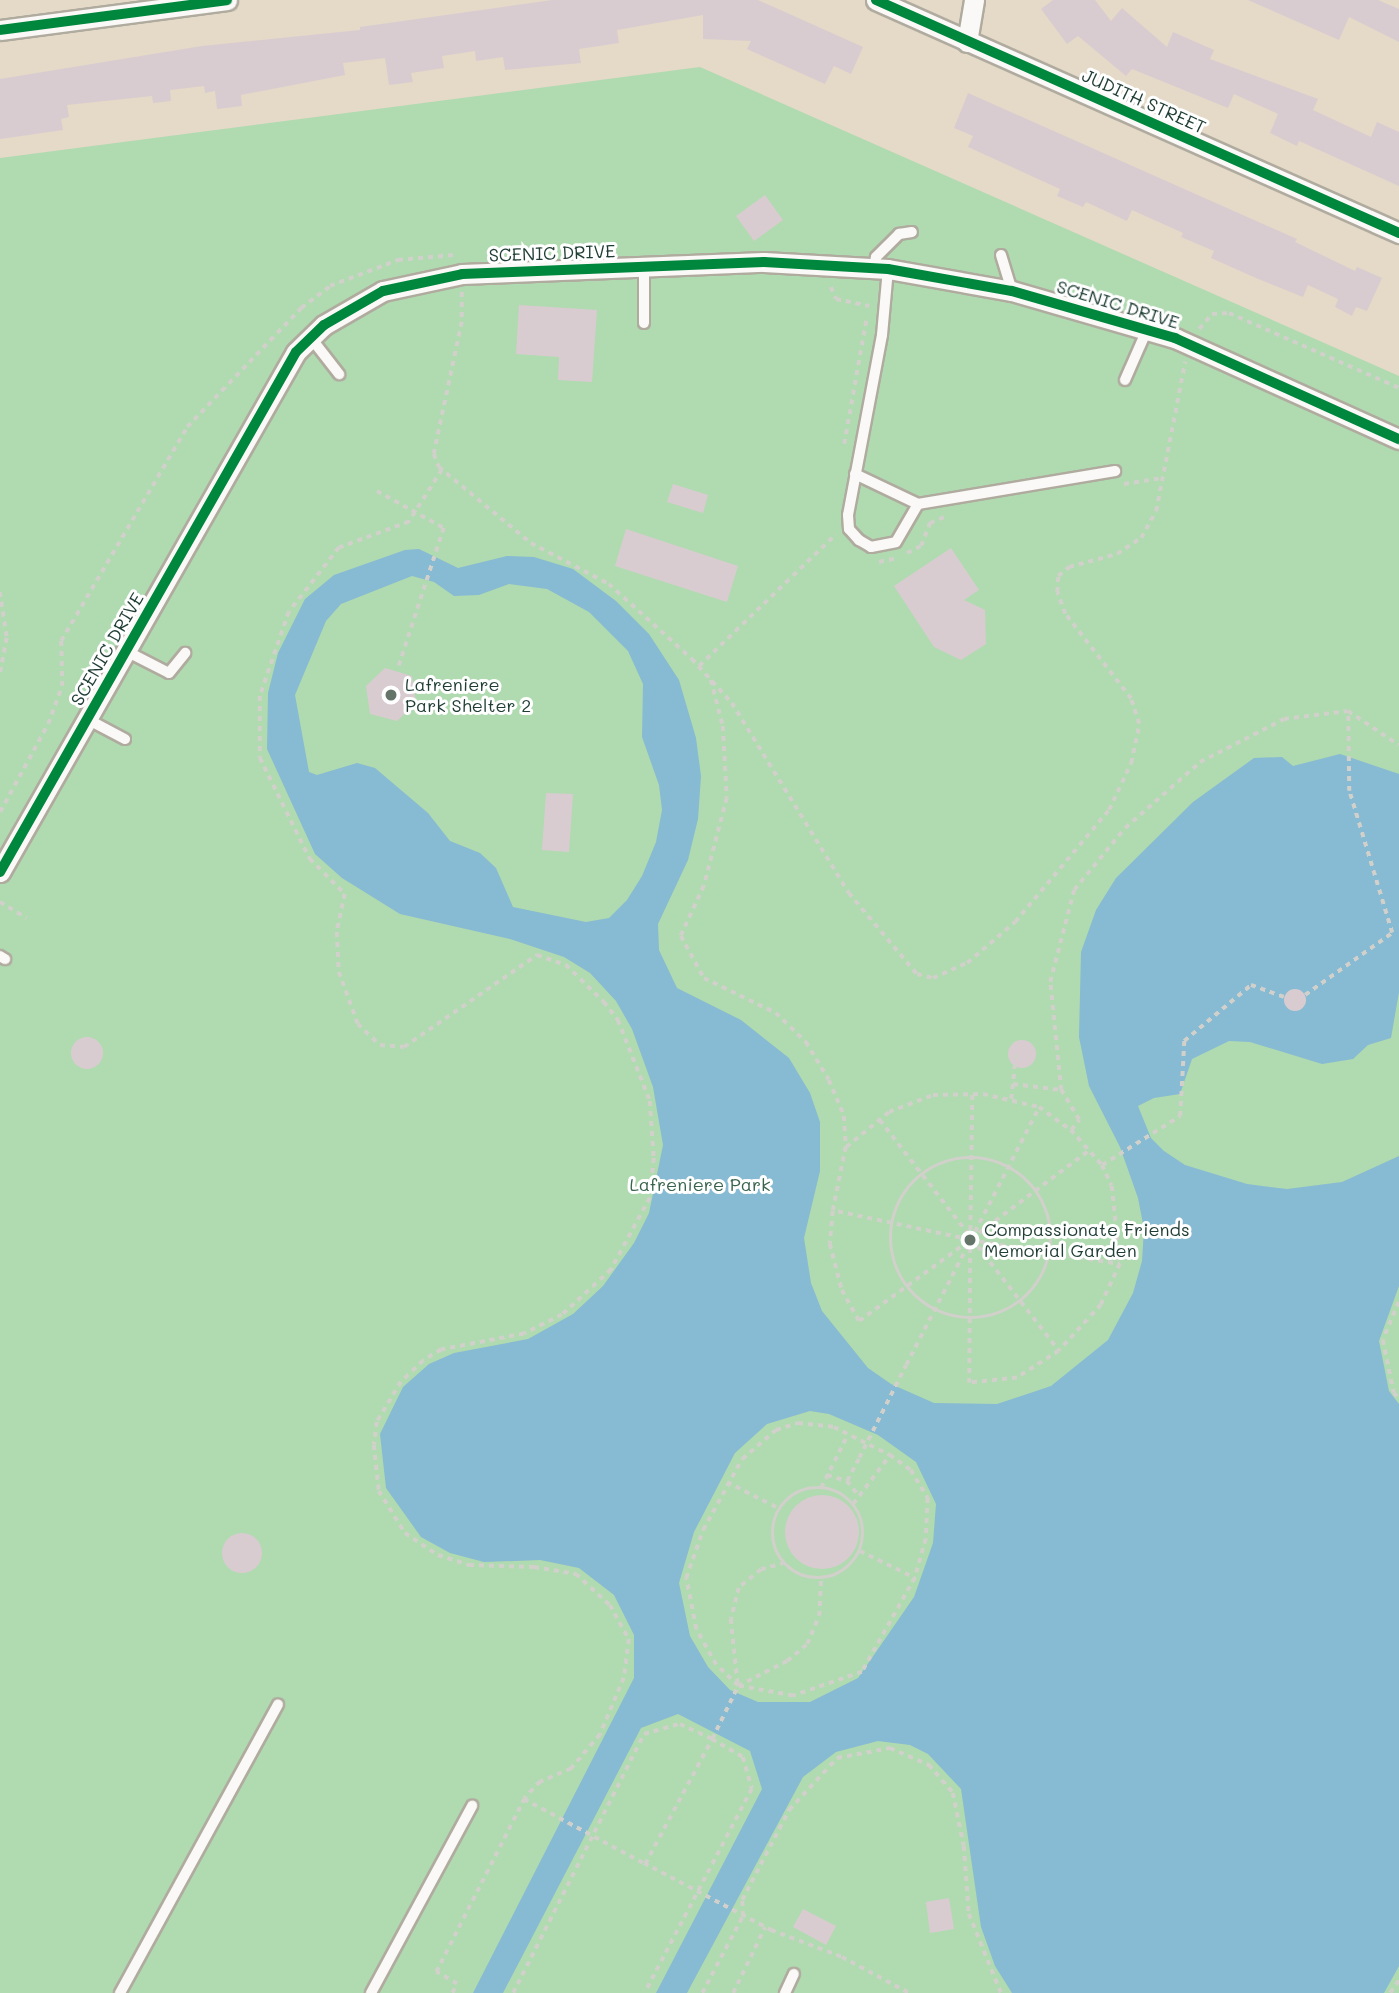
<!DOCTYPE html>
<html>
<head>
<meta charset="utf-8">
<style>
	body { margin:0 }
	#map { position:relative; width:1399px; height:1993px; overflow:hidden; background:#e5d9c8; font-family:Mali,sans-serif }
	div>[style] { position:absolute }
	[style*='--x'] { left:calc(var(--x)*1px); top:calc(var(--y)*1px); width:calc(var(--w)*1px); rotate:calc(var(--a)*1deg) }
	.green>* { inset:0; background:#b0dab0 }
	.water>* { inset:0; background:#87bad3 }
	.building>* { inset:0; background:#d9ccd0 }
	.round { border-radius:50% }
	.path>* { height:3.5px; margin-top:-1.75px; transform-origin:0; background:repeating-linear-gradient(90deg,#d1d0cb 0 5px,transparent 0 10px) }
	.path>.ring { margin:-1.75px; padding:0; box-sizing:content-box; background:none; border:3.5px solid #d1d0cb; border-radius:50% }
	.roads { filter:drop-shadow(2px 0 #b0ab9f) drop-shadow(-2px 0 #b0ab9f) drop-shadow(0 2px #b0ab9f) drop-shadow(0 -2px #b0ab9f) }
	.service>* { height:10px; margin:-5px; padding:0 5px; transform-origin:5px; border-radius:5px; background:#fbf9f7 }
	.minor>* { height:19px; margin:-9.5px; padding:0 9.5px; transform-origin:9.5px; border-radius:9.5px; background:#fbf9f7 }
	.path-bridge>* { height:3.5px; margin-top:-1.75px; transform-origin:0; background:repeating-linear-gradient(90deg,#d1d0cb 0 5px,transparent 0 10px) }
	.cycleway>* { height:10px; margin:-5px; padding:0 5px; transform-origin:5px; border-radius:5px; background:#00873e }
	.dots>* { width:19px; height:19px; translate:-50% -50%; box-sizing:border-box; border:4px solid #fff; border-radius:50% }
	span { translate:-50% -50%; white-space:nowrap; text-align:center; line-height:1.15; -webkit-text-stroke:6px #fff; paint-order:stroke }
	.street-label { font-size:18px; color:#1f3d34 }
	.poi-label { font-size:18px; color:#1f3d34 }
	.left { translate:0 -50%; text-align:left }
	.park-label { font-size:18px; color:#38644e }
</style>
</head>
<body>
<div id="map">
	<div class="green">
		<div style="clip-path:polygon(700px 67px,1399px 376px,1399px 1993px,0 1993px,0 158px)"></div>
	</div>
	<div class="water">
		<div style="clip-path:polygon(evenodd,419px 549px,458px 568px,507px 556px,534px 557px,573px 569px,616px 601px,649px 634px,679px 680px,696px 738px,701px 776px,698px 819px,688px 860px,658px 924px,659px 950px,677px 988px,741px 1020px,789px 1058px,810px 1093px,820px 1122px,820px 1171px,804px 1238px,811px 1283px,822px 1311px,868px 1368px,891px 1384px,934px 1403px,997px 1404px,1051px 1386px,1108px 1340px,1133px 1293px,1142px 1261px,1144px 1229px,1138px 1198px,1120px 1147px,1089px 1086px,1079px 1037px,1081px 952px,1096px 910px,1116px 878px,1193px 802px,1254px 758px,1282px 757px,1293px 766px,1340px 754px,1399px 774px,1399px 992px,1391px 1038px,1368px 1045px,1353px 1059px,1322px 1064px,1250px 1042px,1229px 1041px,1192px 1059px,1180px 1094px,1154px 1098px,1138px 1106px,1151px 1138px,1164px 1151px,1185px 1165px,1247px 1184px,1287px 1189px,1342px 1182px,1399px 1156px,1399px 1286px,1379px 1341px,1389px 1391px,1399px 1404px,1399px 1966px,1384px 1993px,1012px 1993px,995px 1966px,981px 1927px,961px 1789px,928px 1754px,910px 1745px,878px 1741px,836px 1752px,803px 1777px,687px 1993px,656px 1993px,762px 1789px,750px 1751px,678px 1714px,641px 1728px,503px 1993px,473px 1993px,634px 1678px,634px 1635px,614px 1595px,579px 1568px,540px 1560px,484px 1562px,450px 1553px,421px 1537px,386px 1488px,380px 1434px,403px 1387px,429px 1364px,454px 1353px,528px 1339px,573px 1314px,603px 1286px,634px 1243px,649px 1213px,663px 1145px,653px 1087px,632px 1029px,616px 1001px,590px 973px,564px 957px,510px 939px,400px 914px,342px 878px,315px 854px,267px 749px,268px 693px,278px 653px,305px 599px,334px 575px,405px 550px,419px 549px,412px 576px,434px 582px,454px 596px,479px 595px,509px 584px,547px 589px,589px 612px,628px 651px,643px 684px,642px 737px,659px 785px,662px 810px,656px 842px,642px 876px,627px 900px,609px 918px,586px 922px,513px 907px,496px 868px,480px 853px,450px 841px,428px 813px,375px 768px,357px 763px,317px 775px,309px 772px,295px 695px,326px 621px,341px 604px,412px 576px,419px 549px,810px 1411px,829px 1414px,878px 1435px,916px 1462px,936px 1504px,933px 1543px,914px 1597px,858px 1678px,810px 1702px,758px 1702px,730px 1690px,708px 1667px,690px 1636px,679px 1583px,694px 1532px,735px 1453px,767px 1424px,810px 1411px)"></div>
	</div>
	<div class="building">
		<div style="clip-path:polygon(552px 0,758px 0,863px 47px,851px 74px,834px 66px,825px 84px,747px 49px,751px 41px,703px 39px,703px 15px,617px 30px,619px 43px,579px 49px,581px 63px,505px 70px,503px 57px,476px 61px,475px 51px,442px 56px,444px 68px,411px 73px,413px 82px,389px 85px,385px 58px,343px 63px,345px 75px,241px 95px,242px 106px,217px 109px,215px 91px,205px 93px,204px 86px,170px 90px,171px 101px,153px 103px,152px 96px,67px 105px,69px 117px,61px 119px,63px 130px,0 139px,0 79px,202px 46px,360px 30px,360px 27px)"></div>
		<div style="clip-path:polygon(1053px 0,1095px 0,1111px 21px,1122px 8px,1167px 47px,1173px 32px,1214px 50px,1210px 59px,1318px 99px,1313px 110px,1371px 137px,1377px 122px,1399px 132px,1399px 186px,1299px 141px,1297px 146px,1270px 133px,1278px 114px,1234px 94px,1228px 108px,1132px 69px,1126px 76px,1078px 36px,1067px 44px,1041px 9px)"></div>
		<div style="clip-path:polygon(1248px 0,1378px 0,1399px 9px,1399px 42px,1349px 17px,1339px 40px)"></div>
		<div style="clip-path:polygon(968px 93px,1297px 239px,1295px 242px,1355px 271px,1357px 267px,1382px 278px,1367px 311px,1356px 307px,1352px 316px,1335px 307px,1338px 299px,1308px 285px,1303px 297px,1256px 278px,1211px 258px,1214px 251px,1181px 237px,1183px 233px,1132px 210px,1127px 221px,1086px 202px,1083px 207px,1057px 196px,1060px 189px,968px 147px,973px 136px,954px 128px)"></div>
		<div style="clip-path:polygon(765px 195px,783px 220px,754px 241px,736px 216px)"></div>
		<div style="clip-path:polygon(519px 305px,597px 310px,592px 382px,558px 380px,559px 357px,516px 354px)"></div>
		<div style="clip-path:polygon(673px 484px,708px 495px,703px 513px,667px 502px)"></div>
		<div style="clip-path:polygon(626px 529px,738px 566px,727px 602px,615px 566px)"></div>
		<div style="clip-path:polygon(951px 548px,979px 590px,964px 600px,985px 610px,986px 644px,961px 660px,934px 647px,894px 586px)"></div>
		<div style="clip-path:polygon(385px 668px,412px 676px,416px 703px,397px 721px,370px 714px,366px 686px)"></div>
		<div style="clip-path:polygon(546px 793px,573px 794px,569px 852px,542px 850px)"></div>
		<div class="round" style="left:1284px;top:989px;width:22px;height:22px"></div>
		<div class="round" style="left:71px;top:1037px;width:32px;height:32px"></div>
		<div class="round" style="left:1008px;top:1040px;width:28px;height:28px"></div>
		<div class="round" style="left:785px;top:1495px;width:74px;height:74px"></div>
		<div class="round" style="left:222px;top:1533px;width:40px;height:40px"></div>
		<div style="clip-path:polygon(949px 1898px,954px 1929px,930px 1933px,926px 1902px)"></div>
		<div style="clip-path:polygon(803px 1909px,836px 1926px,826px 1945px,793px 1927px)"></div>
	</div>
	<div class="path">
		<div style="--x:831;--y:287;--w:13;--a:67"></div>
		<div style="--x:836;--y:299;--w:34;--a:12"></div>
		<div style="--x:462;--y:292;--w:30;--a:90"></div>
		<div style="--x:462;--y:322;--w:135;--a:102"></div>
		<div style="--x:434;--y:454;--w:14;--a:69"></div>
		<div style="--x:439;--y:467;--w:119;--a:39.6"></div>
		<div style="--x:531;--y:543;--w:88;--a:27.7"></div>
		<div style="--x:609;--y:584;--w:112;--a:42.1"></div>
		<div style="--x:692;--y:659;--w:59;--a:47.7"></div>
		<div style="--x:732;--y:703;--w:223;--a:58.4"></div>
		<div style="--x:849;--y:893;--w:106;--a:50"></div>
		<div style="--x:917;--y:974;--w:16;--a:14"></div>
		<div style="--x:933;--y:978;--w:37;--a:-24"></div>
		<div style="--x:967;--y:963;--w:63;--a:-40.5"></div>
		<div style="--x:1015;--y:922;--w:146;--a:-50"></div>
		<div style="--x:1109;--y:810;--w:52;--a:-64.9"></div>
		<div style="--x:1131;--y:763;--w:40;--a:-78"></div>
		<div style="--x:1139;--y:724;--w:26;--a:-108"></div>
		<div style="--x:1131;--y:699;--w:108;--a:-127.8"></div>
		<div style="--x:1065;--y:614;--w:23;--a:-110"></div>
		<div style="--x:1057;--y:592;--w:16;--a:-86"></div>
		<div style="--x:1058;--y:576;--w:14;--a:-39"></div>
		<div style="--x:1069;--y:567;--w:50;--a:-15.2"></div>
		<div style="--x:1117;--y:554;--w:29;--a:-34"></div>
		<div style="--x:1141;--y:538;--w:31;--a:-61"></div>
		<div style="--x:1156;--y:511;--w:152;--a:-79"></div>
		<div style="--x:1199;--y:329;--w:20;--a:-49"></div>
		<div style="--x:1212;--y:314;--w:17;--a:-3"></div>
		<div style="--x:1229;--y:313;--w:186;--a:23.8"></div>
		<div style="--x:844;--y:444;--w:126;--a:-79.9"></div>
		<div style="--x:442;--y:470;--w:62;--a:122.4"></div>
		<div style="--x:409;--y:522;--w:75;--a:159.6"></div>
		<div style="--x:339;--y:548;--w:81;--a:128"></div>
		<div style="--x:289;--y:612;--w:89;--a:109"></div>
		<div style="--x:260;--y:696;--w:62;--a:90"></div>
		<div style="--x:260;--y:758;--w:113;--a:63.7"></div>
		<div style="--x:310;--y:859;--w:49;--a:45"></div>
		<div style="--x:345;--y:894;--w:39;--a:102"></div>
		<div style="--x:337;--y:932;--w:40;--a:87.1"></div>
		<div style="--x:339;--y:972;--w:55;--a:69.9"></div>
		<div style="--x:358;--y:1024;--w:30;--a:44"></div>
		<div style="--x:380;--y:1045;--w:24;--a:5"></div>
		<div style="--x:404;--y:1047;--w:162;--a:-34.7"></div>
		<div style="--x:537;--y:955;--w:31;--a:19"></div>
		<div style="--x:566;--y:965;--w:53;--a:44.2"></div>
		<div style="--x:604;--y:1002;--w:23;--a:52"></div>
		<div style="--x:618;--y:1020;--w:87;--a:68.4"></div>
		<div style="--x:650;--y:1101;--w:57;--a:86"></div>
		<div style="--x:654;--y:1158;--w:40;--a:95.7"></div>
		<div style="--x:650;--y:1198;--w:82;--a:118.4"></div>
		<div style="--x:611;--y:1270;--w:67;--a:137.4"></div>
		<div style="--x:562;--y:1315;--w:42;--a:153.4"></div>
		<div style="--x:524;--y:1334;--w:85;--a:169.1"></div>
		<div style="--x:441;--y:1350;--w:21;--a:149"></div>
		<div style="--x:423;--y:1361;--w:30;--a:136"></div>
		<div style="--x:401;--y:1382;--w:47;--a:121"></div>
		<div style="--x:377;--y:1422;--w:23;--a:97"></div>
		<div style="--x:374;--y:1445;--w:46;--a:83.8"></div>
		<div style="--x:379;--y:1491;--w:49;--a:58.2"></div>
		<div style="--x:405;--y:1533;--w:40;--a:34"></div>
		<div style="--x:438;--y:1555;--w:33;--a:18"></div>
		<div style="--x:469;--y:1565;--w:65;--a:1.8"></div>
		<div style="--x:534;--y:1567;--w:43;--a:9.5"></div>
		<div style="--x:576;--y:1574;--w:46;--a:42.4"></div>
		<div style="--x:610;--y:1605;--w:39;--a:61"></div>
		<div style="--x:629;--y:1639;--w:39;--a:97"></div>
		<div style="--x:624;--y:1678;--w:62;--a:112.8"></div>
		<div style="--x:600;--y:1735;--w:45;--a:130.5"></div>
		<div style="--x:571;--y:1769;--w:34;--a:157"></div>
		<div style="--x:540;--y:1782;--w:23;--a:133"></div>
		<div style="--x:1124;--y:484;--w:37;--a:-9"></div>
		<div style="--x:377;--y:491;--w:77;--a:28.9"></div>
		<div style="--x:444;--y:528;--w:148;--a:108.1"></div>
		<div style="--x:907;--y:553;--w:16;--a:-27"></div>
		<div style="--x:921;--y:546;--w:25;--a:-69"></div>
		<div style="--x:930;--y:523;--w:15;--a:-23"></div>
		<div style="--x:879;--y:562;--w:19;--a:-12"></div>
		<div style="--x:0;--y:592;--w:47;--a:81.3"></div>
		<div style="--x:7;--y:638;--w:38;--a:101"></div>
		<div style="--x:699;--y:666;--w:190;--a:-43.9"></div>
		<div style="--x:711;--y:680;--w:48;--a:75.4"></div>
		<div style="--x:723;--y:726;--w:72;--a:86.8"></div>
		<div style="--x:727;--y:798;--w:91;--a:104.6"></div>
		<div style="--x:704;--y:886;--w:55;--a:114.7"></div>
		<div style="--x:681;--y:936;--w:48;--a:61.3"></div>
		<div style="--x:704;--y:978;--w:80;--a:25.9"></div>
		<div style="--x:776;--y:1013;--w:42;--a:44"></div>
		<div style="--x:806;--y:1042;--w:44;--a:58.8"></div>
		<div style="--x:829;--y:1080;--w:39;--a:67"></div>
		<div style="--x:844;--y:1116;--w:31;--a:86"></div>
		<div style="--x:846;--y:1147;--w:65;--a:101.5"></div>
		<div style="--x:833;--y:1211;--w:33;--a:95"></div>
		<div style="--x:830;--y:1244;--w:48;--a:75.4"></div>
		<div style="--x:842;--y:1290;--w:35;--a:61"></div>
		<div style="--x:859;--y:1321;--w:137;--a:-36.1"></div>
		<div style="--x:970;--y:1240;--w:140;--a:-168"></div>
		<div style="--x:0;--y:812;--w:100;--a:-61.4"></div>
		<div style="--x:48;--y:724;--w:40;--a:-69.8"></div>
		<div style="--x:62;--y:686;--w:45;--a:-91.3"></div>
		<div style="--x:61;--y:641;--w:248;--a:-59.5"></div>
		<div style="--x:187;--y:427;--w:165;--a:-46.2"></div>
		<div style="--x:301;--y:308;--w:36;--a:-37"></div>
		<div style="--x:330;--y:286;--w:73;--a:-20.9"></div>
		<div style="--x:398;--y:260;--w:55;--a:-5.2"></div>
		<div style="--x:0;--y:902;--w:31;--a:31"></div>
		<div style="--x:1305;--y:995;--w:107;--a:-35.5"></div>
		<div style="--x:1392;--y:933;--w:148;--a:-106.8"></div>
		<div style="--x:1349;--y:791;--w:79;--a:-90.7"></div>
		<div style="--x:1013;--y:1084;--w:48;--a:7.1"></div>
		<div style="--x:1011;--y:1099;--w:46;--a:-83.8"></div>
		<div style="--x:880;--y:1120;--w:292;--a:52.2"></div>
		<div style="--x:1071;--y:1130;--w:13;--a:-51"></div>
		<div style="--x:1079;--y:1120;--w:35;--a:-121"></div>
		<div style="--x:1061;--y:1090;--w:109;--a:-95.8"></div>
		<div style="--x:1050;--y:982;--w:95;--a:-75.4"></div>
		<div style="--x:1074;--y:890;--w:80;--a:-50.6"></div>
		<div style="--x:1125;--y:828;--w:100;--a:-41.3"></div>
		<div style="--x:1200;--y:762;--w:94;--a:-27.1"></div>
		<div style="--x:1284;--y:719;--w:64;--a:-7.1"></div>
		<div style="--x:1348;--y:711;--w:61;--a:33.7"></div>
		<div style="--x:846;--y:1147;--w:55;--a:-39.1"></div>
		<div style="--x:889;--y:1112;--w:47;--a:-21.1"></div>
		<div style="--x:933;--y:1095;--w:50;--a:-1.1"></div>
		<div style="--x:983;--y:1094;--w:57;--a:13.1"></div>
		<div style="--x:1039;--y:1107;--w:39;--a:36"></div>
		<div style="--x:1071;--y:1130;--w:47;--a:48.5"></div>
		<div style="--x:1102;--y:1165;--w:23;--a:65"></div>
		<div style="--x:1112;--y:1186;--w:78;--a:84.1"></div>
		<div class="ring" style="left:891px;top:1158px;width:156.5px;height:156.5px"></div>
		<div style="--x:1102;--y:1165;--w:92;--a:-32.1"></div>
		<div style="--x:1180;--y:1116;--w:75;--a:-86.9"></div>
		<div style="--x:1184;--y:1041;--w:87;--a:-39.9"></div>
		<div style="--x:1251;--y:985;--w:35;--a:20"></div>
		<div style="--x:971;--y:1239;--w:146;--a:-36.9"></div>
		<div style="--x:970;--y:1240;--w:152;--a:9.1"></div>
		<div style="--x:1120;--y:1264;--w:45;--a:114.9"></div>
		<div style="--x:1101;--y:1305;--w:62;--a:132.4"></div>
		<div style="--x:1059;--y:1351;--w:50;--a:147.3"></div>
		<div style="--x:1017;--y:1378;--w:48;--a:174.1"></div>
		<div style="--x:969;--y:1383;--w:143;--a:-89.6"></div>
		<div style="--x:970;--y:1240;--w:147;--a:-89.2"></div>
		<div style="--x:1399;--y:1302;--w:41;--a:112.8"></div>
		<div style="--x:1383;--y:1340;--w:54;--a:78.3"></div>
		<div style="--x:1394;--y:1393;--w:7;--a:45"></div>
		<div style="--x:906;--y:1365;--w:290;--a:-62.7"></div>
		<div style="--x:798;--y:1423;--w:36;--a:6"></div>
		<div style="--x:834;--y:1427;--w:63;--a:26.6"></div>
		<div style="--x:890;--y:1455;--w:26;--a:36"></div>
		<div style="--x:911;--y:1470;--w:33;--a:59"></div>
		<div style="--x:928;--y:1498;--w:41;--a:92.8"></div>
		<div style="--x:926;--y:1539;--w:41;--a:105.8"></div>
		<div style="--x:915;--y:1578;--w:108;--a:119.4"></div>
		<div style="--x:862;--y:1672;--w:73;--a:160.8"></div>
		<div style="--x:793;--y:1696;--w:56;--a:-169.7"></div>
		<div style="--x:738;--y:1686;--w:30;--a:-136"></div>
		<div style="--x:716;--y:1665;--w:41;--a:-119.1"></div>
		<div style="--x:696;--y:1629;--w:52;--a:-101.1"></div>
		<div style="--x:686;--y:1578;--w:51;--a:-70.5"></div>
		<div style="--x:703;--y:1530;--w:81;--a:-61.2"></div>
		<div style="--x:742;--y:1459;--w:45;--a:-40.5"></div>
		<div style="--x:776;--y:1430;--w:23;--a:-18"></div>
		<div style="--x:827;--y:1475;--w:21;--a:17"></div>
		<div style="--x:847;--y:1481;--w:19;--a:51"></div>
		<div style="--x:847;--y:1481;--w:26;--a:-62"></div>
		<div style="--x:727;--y:1482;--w:59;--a:27"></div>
		<div style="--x:821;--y:1488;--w:60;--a:-63.4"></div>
		<div class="ring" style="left:773px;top:1488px;width:86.5px;height:86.5px"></div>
		<div style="--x:853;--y:1504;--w:61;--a:-52.9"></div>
		<div style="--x:860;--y:1551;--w:61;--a:26.1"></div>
		<div style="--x:785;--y:1563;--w:25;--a:164"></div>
		<div style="--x:761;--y:1570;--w:28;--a:141"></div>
		<div style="--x:739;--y:1588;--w:32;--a:104"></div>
		<div style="--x:731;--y:1619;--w:67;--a:84"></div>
		<div style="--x:738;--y:1686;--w:55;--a:-27"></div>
		<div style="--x:787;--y:1661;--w:26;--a:-40"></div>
		<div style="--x:807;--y:1644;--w:30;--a:-67"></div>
		<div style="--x:819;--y:1616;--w:38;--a:-87"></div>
		<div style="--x:644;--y:1863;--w:144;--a:27.8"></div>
		<div style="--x:771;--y:1930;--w:76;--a:20.8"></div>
		<div style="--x:842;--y:1957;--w:76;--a:28.2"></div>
		<div style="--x:452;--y:1993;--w:10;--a:-61"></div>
		<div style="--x:457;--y:1984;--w:24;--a:-150"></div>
		<div style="--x:436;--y:1972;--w:194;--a:-63"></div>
		<div style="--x:524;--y:1799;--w:137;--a:28.2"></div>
		<div style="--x:645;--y:1864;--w:142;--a:-61.8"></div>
		<div style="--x:712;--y:1739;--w:36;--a:30"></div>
		<div style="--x:743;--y:1757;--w:33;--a:74"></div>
		<div style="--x:752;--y:1789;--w:230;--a:117.7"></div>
		<div style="--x:513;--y:1993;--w:290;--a:-63.2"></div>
		<div style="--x:644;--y:1734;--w:37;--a:-16"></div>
		<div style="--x:680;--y:1724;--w:35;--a:25"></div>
		<div style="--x:712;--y:1739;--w:59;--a:-63.9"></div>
		<div style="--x:702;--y:1993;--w:87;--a:-62"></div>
		<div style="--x:743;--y:1916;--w:16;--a:-94"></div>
		<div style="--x:742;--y:1900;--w:102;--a:-62.4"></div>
		<div style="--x:789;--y:1810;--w:71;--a:-47.3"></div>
		<div style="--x:837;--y:1758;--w:54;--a:-10.7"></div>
		<div style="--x:890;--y:1748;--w:43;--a:23.6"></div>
		<div style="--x:929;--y:1765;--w:37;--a:49"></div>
		<div style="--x:953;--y:1793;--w:54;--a:78.3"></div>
		<div style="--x:964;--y:1846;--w:68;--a:85.8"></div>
		<div style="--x:969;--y:1914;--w:85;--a:67.9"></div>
		<div style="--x:733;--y:1993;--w:73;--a:-64.1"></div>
		<div style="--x:1390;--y:1993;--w:16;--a:-55"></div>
	</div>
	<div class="roads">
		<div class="service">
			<div style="--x:1001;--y:255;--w:37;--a:73"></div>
			<div style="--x:874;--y:268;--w:11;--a:-80"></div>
			<div style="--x:876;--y:257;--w:33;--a:-45"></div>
			<div style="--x:899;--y:234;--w:13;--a:-9"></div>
			<div style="--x:888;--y:269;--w:66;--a:95.2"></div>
			<div style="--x:882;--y:335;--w:183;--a:100.7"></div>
			<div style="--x:848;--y:515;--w:14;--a:86"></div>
			<div style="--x:849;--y:529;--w:15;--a:48"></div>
			<div style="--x:859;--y:540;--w:14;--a:30"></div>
			<div style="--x:871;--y:547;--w:25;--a:-11"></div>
			<div style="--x:896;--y:542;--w:44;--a:-59.9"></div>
			<div style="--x:918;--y:504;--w:200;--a:-9.5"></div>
			<div style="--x:644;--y:323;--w:56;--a:-90"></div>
			<div style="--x:311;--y:338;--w:46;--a:52.1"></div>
			<div style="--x:1125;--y:380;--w:55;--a:-66.3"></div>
			<div style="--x:855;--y:474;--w:70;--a:25.5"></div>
			<div style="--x:126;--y:651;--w:48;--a:27.1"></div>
			<div style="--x:169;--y:673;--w:26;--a:-51"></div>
			<div style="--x:87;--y:719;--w:43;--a:27.8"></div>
			<div style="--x:0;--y:956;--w:6;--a:31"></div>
			<div style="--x:120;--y:1993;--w:329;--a:-61.3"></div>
			<div style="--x:371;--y:1993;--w:213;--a:-61.6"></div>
			<div style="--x:785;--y:1993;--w:21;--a:-65"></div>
		</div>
		<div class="minor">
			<div style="--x:876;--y:0;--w:573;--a:24.01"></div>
			<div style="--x:0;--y:30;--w:229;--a:-7.5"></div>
			<div style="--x:967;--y:42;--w:43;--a:-80.5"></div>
			<div style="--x:0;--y:872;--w:598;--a:-60.35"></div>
			<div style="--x:296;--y:352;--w:39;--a:-44"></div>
			<div style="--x:324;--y:325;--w:68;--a:-30"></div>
			<div style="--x:383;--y:291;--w:81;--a:-12.1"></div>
			<div style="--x:462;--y:274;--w:302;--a:-2.3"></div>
			<div style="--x:764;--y:262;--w:124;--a:3.2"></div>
			<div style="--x:888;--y:269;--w:126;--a:10.1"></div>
			<div style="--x:1012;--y:291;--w:170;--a:16.1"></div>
			<div style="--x:1175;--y:338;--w:246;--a:24.3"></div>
		</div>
	</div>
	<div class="path-bridge">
		<div style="--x:859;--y:1458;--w:104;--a:-63.2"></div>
	</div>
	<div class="cycleway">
		<div style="--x:876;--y:0;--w:573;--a:24.01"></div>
		<div style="--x:0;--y:30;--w:229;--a:-7.5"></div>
		<div style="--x:0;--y:872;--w:598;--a:-60.35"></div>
		<div style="--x:296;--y:352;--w:39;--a:-44"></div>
		<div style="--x:324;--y:325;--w:68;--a:-30"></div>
		<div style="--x:383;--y:291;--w:81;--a:-12.1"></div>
		<div style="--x:462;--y:274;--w:302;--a:-2.3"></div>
		<div style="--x:764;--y:262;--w:124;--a:3.2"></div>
		<div style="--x:888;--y:269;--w:126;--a:10.1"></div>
		<div style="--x:1012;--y:291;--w:170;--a:16.1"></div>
		<div style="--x:1175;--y:338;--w:246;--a:24.3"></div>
	</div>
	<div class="dots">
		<div style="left:391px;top:695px;background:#647468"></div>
		<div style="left:970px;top:1240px;background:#647468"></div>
	</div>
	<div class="street-label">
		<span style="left:1144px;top:101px;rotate:24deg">JUDITH STREET</span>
		<span style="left:552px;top:253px;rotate:-2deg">SCENIC DRIVE</span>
		<span style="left:1118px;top:304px;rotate:17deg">SCENIC DRIVE</span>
		<span style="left:107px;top:649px;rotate:-60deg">SCENIC DRIVE</span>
	</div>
	<div class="poi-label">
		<span class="left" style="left:405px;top:695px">Lafreniere<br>Park Shelter 2</span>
		<span class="left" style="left:984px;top:1240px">Compassionate Friends<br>Memorial Garden</span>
	</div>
	<div class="park-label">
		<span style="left:700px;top:1184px">Lafreniere Park</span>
	</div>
</div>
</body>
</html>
